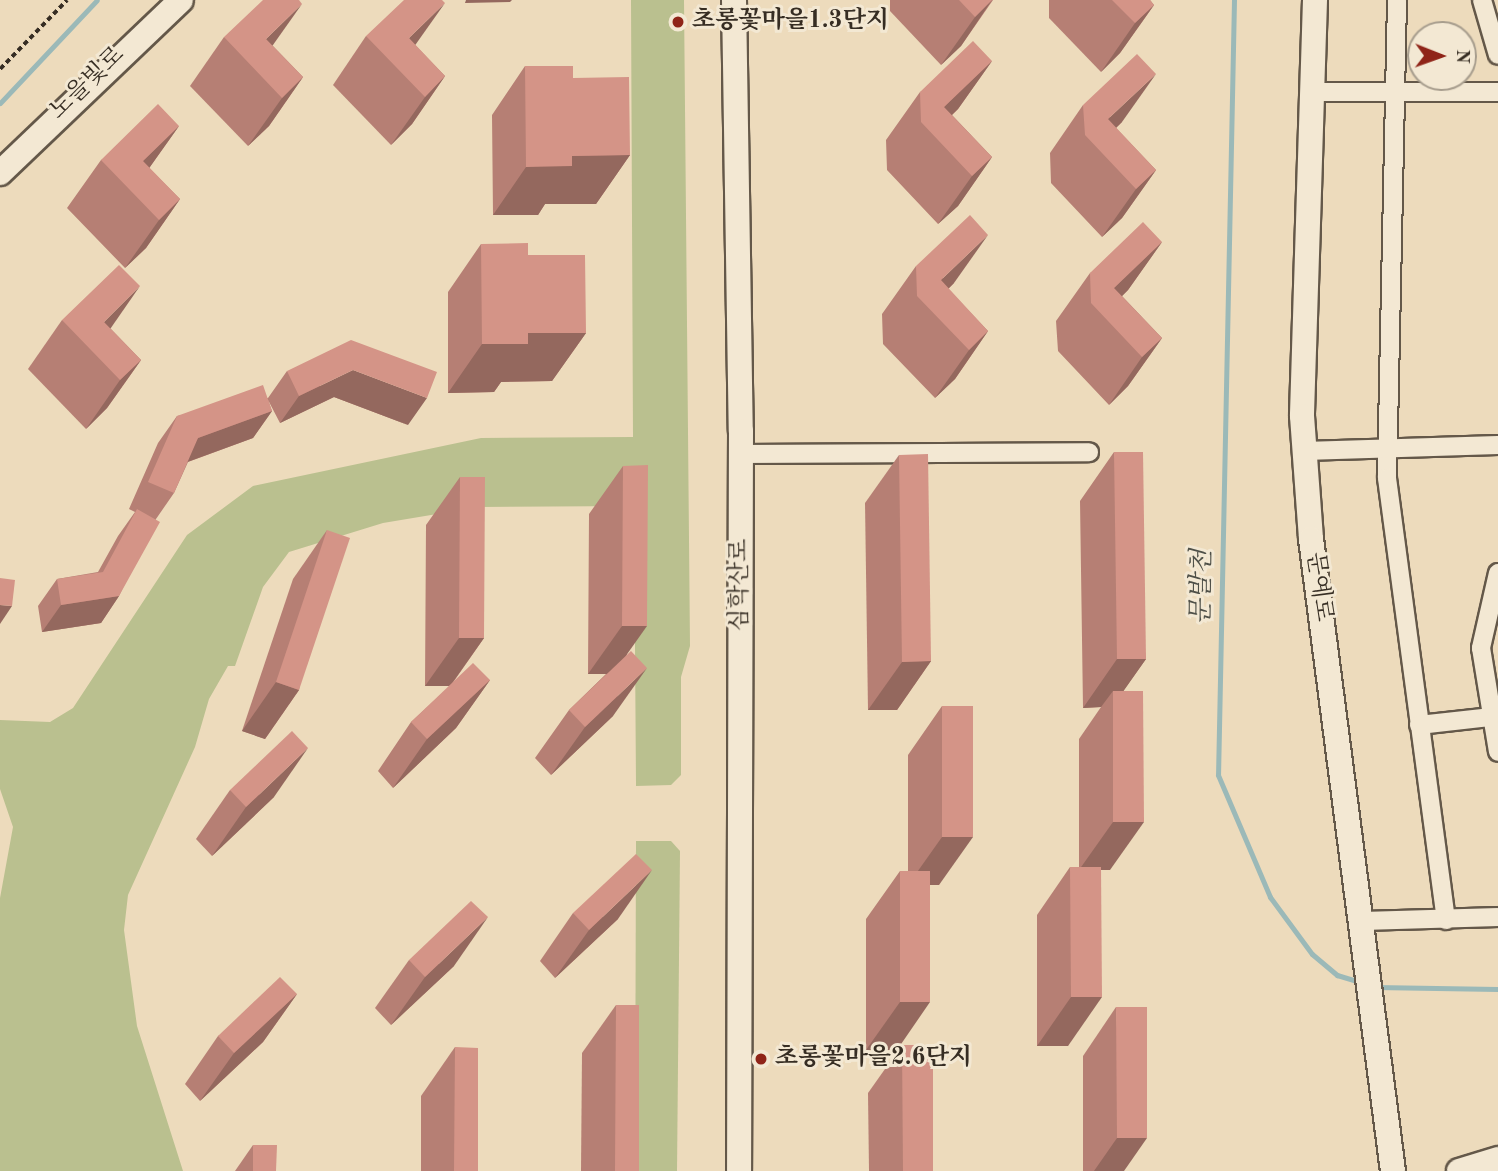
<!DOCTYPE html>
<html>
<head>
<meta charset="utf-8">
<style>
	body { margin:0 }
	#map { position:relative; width:1498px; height:1171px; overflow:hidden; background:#eddbbc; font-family:"Old Standard TT","Noto Serif KR",serif }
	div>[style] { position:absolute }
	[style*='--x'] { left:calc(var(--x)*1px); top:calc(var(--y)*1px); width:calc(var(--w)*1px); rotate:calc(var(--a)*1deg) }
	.green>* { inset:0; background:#bac08f }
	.stream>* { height:5px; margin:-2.5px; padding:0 2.5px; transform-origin:2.5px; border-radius:2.5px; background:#9bb9b8 }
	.path>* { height:3.5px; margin-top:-1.75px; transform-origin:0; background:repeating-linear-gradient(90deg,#362d23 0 5px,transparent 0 8.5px) }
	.roads { filter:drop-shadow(2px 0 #645849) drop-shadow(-2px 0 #645849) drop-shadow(0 2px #645849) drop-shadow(0 -2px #645849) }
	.street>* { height:18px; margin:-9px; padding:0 9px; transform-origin:9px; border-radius:9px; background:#f3e8d3 }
	.secondary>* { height:24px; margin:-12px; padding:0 12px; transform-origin:12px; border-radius:12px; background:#f3e8d3 }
	.wall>* { inset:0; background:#b67f74 }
	.shaded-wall>* { inset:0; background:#94685e }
	.building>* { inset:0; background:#d49487 }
	.dots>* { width:19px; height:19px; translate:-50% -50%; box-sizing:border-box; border:4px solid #f3e8d3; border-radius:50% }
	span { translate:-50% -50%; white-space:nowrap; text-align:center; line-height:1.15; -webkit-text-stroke:6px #f3e8d3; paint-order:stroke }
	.poi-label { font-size:24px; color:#362d23; font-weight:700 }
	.left { translate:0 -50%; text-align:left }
	.street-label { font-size:24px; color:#362d23 }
	.water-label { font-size:26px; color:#4f5048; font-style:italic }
	.north { position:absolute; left:1407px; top:21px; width:70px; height:70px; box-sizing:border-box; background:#f3e8d3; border:2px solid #a79d8d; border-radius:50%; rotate:91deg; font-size:19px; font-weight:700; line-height:28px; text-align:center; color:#362d23 }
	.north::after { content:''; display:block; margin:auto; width:24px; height:32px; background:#8f2418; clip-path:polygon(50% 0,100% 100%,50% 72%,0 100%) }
</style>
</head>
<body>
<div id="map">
	<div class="green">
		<div style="clip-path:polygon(631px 0,684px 0,690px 646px,681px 677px,681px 775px,671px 785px,636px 786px,634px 506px,479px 507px,383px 523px,289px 552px,263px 587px,235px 666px,228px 666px,209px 699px,195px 747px,128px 895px,124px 930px,137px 1026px,183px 1171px,0 1171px,0 898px,13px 827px,0 789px,0 720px,50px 722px,73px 708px,187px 535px,253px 486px,481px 438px,633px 437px)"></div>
		<div style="clip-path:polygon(636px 841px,671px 841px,680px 851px,677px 1171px,635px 1171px)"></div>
	</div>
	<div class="stream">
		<div style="--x:1234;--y:0;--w:775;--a:91.18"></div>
		<div style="--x:1218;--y:775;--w:133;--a:66.9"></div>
		<div style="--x:1270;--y:897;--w:71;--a:53.6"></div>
		<div style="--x:1312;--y:954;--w:33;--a:40"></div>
		<div style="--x:1337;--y:975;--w:27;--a:17"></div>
		<div style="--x:0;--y:103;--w:141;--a:-46.7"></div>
		<div style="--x:1375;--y:987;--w:123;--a:0.9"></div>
	</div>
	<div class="path">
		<div style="--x:0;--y:69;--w:96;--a:-45.8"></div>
	</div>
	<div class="roads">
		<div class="street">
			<div style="--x:1397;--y:0;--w:478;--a:91.2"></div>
			<div style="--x:1387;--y:478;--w:446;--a:82.4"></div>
			<div style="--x:1482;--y:0;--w:57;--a:73.8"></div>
			<div style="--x:1315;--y:92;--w:183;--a:0"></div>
			<div style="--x:1304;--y:451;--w:194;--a:-1.8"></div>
			<div style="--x:741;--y:454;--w:348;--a:-0.3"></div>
			<div style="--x:1498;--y:573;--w:77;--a:102.8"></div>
			<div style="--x:1481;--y:648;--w:105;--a:80.7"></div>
			<div style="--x:1419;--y:725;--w:71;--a:-6.4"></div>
			<div style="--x:1363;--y:921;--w:135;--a:-1.7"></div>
		</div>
		<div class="secondary">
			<div style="--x:734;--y:0;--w:431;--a:89.1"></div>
			<div style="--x:741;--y:431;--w:740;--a:90.15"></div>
			<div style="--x:1315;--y:0;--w:416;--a:91.8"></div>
			<div style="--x:1302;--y:416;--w:123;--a:85.8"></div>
			<div style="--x:1311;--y:539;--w:637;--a:82.61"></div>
			<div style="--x:0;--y:173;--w:250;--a:-43.7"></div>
			<div style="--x:1459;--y:1171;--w:41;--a:-17.1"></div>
		</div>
	</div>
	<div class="wall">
		<div style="clip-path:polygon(890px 0,993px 0,961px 46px,941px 65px,890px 11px)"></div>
		<div style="clip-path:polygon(1049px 0,1150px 0,1154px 5px,1120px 53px,1101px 72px,1049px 18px)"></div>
		<div style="clip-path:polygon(366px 36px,415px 45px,445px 76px,412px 124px,391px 145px,333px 85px)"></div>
		<div style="clip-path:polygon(224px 37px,273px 46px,303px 77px,269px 126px,248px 146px,190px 86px)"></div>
		<div style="clip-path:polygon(992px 61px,958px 109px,952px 115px,992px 157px,958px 206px,938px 224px,887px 170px,886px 140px,920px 92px)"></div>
		<div style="clip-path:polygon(525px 66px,573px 78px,630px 155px,596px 204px,545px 204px,538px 215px,493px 215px,492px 115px)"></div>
		<div style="clip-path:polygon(1083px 105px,1122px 122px,1116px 128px,1156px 170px,1122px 218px,1102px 237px,1051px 183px,1050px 153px)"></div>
		<div style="clip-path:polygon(179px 126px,149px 168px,180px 199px,146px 248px,125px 268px,67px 208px,101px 160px)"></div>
		<div style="clip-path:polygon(1162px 242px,1128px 290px,1122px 296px,1162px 338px,1128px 386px,1109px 405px,1058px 351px,1056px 321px,1090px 273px)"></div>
		<div style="clip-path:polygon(481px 244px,528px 255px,586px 333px,552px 381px,501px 382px,494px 392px,448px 393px,448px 292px)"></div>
		<div style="clip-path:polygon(916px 266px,954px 283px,948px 289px,988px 331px,955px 379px,935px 398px,883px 344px,882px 314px)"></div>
		<div style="clip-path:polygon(62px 320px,111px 329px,141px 360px,107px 408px,86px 429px,28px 369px)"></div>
		<div style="clip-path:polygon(287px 371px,408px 425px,334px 397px,280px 423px,268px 400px,272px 411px,253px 438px,188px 462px,174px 493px,156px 519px,119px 596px,101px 623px,42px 632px,38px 606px,57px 579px,98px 572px,118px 536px,135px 512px,129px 509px,158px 443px,177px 416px,268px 398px)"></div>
		<div style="clip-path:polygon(1114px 452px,1146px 659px,1123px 691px,1110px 870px,1101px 870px,1068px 1046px,1037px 1046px,1037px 915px,1070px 867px,1079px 867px,1079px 739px,1101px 707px,1083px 708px,1080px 501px)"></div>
		<div style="clip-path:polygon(899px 455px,931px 661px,897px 710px,868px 710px,865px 503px)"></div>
		<div style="clip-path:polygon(623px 466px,627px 654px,613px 716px,551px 775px,535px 758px,569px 710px,606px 674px,588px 674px,589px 514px)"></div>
		<div style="clip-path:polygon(460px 477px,484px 638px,452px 684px,490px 680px,456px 728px,393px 788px,378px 771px,411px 722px,450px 686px,425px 686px,426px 525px)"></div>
		<div style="clip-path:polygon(327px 530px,299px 690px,265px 739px,242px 731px,293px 579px)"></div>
		<div style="clip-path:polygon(942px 706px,973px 706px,939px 885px,930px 885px,897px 1050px,866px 1050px,866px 919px,900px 871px,908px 871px,908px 755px)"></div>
		<div style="clip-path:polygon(230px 790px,274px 797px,212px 856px,196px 839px)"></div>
		<div style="clip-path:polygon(573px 913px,618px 919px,555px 978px,540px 961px)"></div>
		<div style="clip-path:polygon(409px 960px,454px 966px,391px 1025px,375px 1008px)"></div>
		<div style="clip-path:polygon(297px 994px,263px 1042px,200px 1101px,185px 1084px,218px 1036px)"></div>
		<div style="clip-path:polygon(616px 1005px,639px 1171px,581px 1171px,582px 1053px)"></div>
		<div style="clip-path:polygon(1116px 1007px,1124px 1171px,1083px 1171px,1083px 1056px)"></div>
		<div style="clip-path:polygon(902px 1045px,933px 1171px,869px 1171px,868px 1093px)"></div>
		<div style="clip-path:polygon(455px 1047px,478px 1171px,421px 1171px,421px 1096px)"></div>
		<div style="clip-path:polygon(253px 1145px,276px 1171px,235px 1171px)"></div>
	</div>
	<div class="shaded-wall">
		<div style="clip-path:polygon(466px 0,512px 0,510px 2px,465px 3px)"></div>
		<div style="clip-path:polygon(992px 0,961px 46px,941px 65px,975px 17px)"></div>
		<div style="clip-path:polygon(445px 3px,411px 51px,409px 38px)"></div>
		<div style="clip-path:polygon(302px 4px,268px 52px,266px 39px)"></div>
		<div style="clip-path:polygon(1154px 5px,1120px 53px,1101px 72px,1135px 23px)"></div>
		<div style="clip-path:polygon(992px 61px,958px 109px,932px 134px,944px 107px)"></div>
		<div style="clip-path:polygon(1156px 74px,1122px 122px,1096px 147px,1108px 119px)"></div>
		<div style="clip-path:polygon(445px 76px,412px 124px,391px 145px,425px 97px)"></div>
		<div style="clip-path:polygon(303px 77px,269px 126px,248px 146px,282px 98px)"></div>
		<div style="clip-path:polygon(179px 126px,145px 174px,143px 161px)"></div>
		<div style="clip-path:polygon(630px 155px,596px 204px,545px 204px,538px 215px,493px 215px,526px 167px,572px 156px)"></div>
		<div style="clip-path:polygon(992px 157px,958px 206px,938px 224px,972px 176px)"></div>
		<div style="clip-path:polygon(1156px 170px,1122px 218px,1102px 237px,1136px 189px)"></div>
		<div style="clip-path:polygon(180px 199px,146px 248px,125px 268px,159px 220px)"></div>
		<div style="clip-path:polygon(988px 235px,954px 283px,929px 308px,941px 280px)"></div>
		<div style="clip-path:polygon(1162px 242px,1128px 290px,1103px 315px,1114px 288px)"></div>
		<div style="clip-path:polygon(140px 286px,106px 335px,104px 322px)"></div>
		<div style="clip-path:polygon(988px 331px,955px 379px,935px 398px,969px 350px)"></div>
		<div style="clip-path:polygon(528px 333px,586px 333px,552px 381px,501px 382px,494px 392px,448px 393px,482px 344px)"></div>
		<div style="clip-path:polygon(1162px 338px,1128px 386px,1109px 405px,1142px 357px)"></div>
		<div style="clip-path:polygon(141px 360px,107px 408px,86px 429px,120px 380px)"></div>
		<div style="clip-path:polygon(353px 370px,427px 398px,408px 425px,334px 397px,280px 423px,299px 396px)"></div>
		<div style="clip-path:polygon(272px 411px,253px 438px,179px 465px,198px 438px)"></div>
		<div style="clip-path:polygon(119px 596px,101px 623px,42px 632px,61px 605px)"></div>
		<div style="clip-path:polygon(0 605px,12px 606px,0 624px)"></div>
		<div style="clip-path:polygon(622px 626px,647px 626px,613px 674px,588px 674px)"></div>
		<div style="clip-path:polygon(459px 638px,484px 638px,450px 686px,425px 686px)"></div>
		<div style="clip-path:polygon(1117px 659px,1146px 659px,1113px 706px,1113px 691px,1101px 707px,1083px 708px)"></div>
		<div style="clip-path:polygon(931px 661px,897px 710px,868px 710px,902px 662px)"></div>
		<div style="clip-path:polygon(647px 668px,613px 716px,551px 775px,585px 727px)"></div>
		<div style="clip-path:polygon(490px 680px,456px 728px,393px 788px,427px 739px)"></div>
		<div style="clip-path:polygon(276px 682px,299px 690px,265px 739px,242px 731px)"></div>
		<div style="clip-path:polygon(308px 748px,274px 797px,212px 856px,246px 807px)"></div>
		<div style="clip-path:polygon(1113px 822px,1144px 822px,1110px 870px,1079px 870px)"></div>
		<div style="clip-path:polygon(942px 837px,973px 837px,939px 885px,908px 885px)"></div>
		<div style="clip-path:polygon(652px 870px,618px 919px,555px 978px,589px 930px)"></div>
		<div style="clip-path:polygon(488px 917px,454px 966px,391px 1025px,425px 977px)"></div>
		<div style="clip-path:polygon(297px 994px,263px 1042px,200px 1101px,234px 1053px)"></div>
		<div style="clip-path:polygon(1071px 997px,1102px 997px,1068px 1046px,1037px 1046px)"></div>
		<div style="clip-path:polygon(900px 1002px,930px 1002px,897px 1050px,866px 1050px)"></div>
		<div style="clip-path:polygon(1117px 1138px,1147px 1138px,1124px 1171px,1094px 1171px)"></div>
	</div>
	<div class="building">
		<div style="clip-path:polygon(263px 0,299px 0,302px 4px,266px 39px,303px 77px,282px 98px,224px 37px)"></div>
		<div style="clip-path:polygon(404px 0,442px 0,445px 3px,409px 38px,445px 76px,425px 97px,366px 36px)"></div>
		<div style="clip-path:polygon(959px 0,992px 0,975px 17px)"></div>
		<div style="clip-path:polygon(1112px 0,1150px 0,1154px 5px,1135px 23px)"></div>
		<div style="clip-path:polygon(973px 41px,992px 61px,944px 107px,992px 157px,972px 176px,921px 122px,920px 92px)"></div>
		<div style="clip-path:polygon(1137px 54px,1156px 74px,1108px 119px,1156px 170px,1136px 189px,1085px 135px,1083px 105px)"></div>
		<div style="clip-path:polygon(525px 66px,573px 66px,573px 78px,629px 77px,630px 155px,572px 156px,572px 166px,526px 167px)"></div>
		<div style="clip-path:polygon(158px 104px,179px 126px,143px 161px,180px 199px,159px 220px,101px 160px)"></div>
		<div style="clip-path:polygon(970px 215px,988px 235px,941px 280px,988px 331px,969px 350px,917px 296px,916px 266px)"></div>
		<div style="clip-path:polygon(1143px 222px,1162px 242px,1114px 288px,1162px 338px,1142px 357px,1091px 303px,1090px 273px)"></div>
		<div style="clip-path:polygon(528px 243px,528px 255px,585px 255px,586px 333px,528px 333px,528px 344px,482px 344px,481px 244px)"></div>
		<div style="clip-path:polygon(119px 265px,140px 286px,104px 322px,141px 360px,120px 380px,62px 320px)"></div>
		<div style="clip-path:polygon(351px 340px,437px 372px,427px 398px,353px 370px,299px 396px,287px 371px)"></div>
		<div style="clip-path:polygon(263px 385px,272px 411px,198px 438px,174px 493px,148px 482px,177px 416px)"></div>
		<div style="clip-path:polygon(1114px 452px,1143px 452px,1146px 659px,1117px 659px)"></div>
		<div style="clip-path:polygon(928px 454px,931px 661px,902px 662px,899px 455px)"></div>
		<div style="clip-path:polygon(648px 465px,647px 626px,622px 626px,623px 466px)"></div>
		<div style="clip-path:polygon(460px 477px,485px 477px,484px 638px,459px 638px)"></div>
		<div style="clip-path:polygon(137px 509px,160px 522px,119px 596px,61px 605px,57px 579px,103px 572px)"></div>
		<div style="clip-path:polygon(327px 530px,350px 538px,299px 690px,276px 682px)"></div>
		<div style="clip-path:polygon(0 578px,15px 580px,12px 606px,0 605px)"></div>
		<div style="clip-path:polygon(631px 651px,647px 668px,585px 727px,569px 710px)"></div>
		<div style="clip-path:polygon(473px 663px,490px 680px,427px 739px,411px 722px)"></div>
		<div style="clip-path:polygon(1113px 691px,1143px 691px,1144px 822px,1113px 822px)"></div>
		<div style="clip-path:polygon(942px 706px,973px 706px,973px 837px,942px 837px)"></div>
		<div style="clip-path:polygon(292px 731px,308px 748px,246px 807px,230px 790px)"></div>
		<div style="clip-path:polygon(636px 854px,652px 870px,589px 930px,573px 913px)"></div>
		<div style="clip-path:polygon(1070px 867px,1101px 867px,1102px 997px,1071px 997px)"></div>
		<div style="clip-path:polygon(900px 871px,930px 871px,930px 1002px,900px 1002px)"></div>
		<div style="clip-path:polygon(471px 901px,488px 917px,425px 977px,409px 960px)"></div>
		<div style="clip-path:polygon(280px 977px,297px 994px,234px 1053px,218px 1036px)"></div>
		<div style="clip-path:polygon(616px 1005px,639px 1005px,639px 1171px,615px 1171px)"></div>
		<div style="clip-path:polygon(1116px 1007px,1147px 1007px,1147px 1138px,1117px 1138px)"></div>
		<div style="clip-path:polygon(902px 1045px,933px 1045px,933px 1171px,903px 1171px)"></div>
		<div style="clip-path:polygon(455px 1047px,478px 1048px,478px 1171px,454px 1171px)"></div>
		<div style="clip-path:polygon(253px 1145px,277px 1145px,276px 1171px,253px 1171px)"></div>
	</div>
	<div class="dots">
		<div style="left:678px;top:22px;background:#8f2418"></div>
		<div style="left:761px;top:1059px;background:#8f2418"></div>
	</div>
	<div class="poi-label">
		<span class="left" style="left:692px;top:22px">초롱꽃마을1.3단지</span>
		<span class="left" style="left:775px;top:1059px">초롱꽃마을2.6단지</span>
	</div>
	<div class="street-label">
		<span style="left:88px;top:84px;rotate:-44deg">노을빛로</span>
		<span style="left:741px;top:585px;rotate:-90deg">심학산로</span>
		<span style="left:1318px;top:587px;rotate:82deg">문예로</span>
	</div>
	<div class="water-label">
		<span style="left:1203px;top:587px;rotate:-89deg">문발천</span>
	</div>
	<div class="north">N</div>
</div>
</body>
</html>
